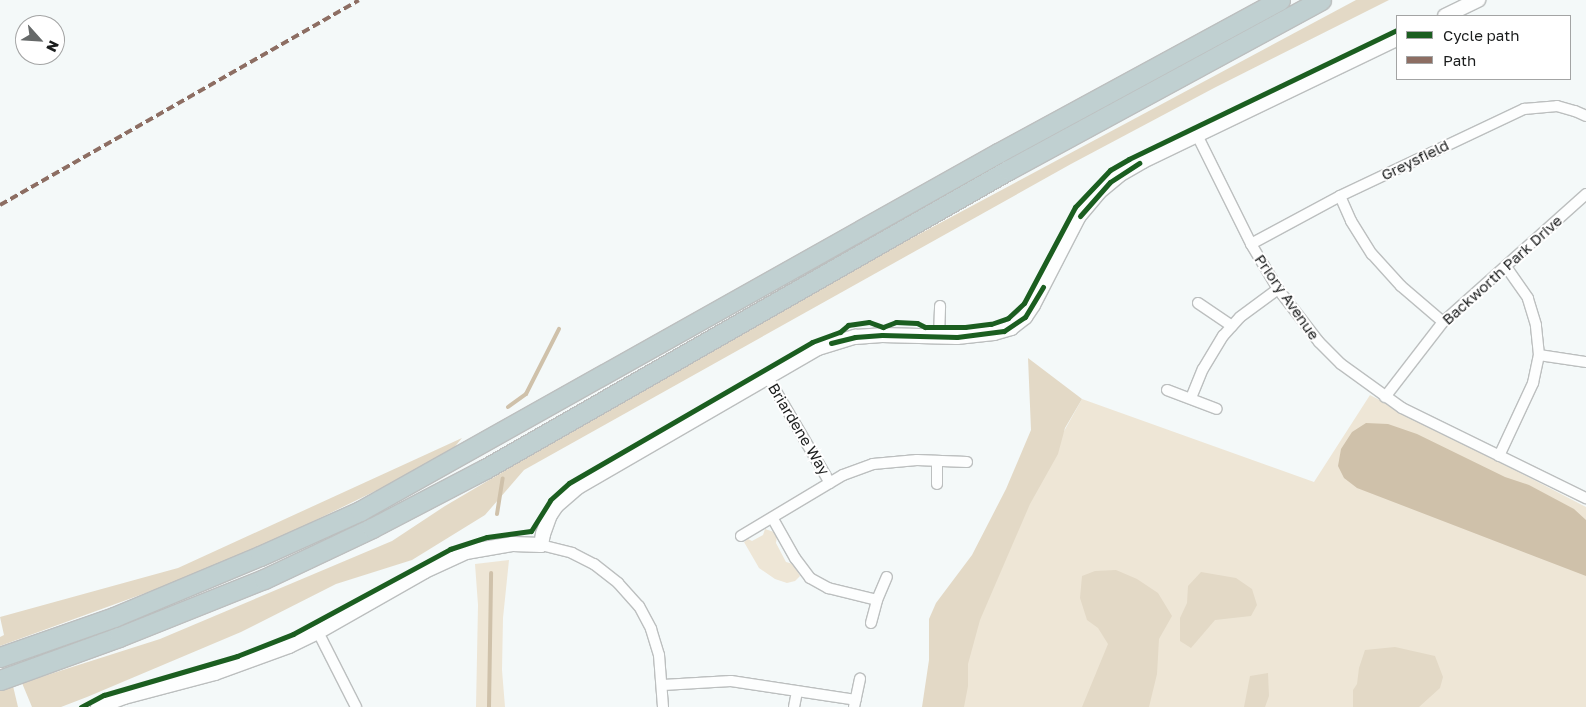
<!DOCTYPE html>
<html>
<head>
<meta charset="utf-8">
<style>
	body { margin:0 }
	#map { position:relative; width:1586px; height:707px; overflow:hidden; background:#f4f9f9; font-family:"Golos Text",sans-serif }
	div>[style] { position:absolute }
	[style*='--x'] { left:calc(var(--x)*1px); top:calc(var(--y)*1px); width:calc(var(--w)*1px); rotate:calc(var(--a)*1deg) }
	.green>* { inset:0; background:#eee6d6 }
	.forest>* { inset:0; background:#e3d9c6 }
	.water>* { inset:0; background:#cfc1aa }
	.stream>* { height:4px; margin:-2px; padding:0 2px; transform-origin:2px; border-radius:2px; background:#cfc1aa }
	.roads { filter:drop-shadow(1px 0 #bcbfbf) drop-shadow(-1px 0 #bcbfbf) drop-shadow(0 1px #bcbfbf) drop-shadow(0 -1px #bcbfbf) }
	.street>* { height:10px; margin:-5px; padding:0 5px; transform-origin:5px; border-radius:5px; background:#fdfefe }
	.secondary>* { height:14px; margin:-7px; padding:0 7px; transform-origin:7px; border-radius:7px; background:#fdfefe }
	.highway>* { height:19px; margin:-9.5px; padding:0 9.5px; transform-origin:9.5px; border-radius:9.5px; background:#c0d0d1 }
	.quiet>* { height:4px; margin-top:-2px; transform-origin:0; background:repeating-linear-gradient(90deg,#8d6e63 0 8px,transparent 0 12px) }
	.cycleway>* { height:5px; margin:-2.5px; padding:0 2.5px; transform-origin:2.5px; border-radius:2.5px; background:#1b5e20 }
	span { translate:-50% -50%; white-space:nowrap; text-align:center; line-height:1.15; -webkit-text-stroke:4px #fff; paint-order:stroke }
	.street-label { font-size:15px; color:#1a1c1c }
	.legend { position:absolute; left:1396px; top:15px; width:175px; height:65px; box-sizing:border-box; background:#fff; border:1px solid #a3a4a4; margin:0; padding:6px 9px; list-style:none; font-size:15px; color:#1a1c1c }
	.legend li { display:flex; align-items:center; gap:10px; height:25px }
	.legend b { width:25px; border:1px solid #a3a4a4 }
	.north { position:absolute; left:15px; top:15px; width:50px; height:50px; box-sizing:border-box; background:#fff; border:1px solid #a3a4a4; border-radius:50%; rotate:116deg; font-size:14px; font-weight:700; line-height:20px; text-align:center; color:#1a1c1c }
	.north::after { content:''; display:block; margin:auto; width:18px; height:22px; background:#666969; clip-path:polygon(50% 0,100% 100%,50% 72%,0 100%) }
</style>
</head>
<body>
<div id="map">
	<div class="green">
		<div style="clip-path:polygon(1370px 395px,1586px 507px,1586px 707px,944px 707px,1031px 490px,1082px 399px,1314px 482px)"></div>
		<div style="clip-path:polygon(765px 529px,774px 532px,777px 536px,776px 543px,786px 562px,793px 564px,800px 576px,795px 581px,787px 583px,775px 579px,759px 568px,744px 542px,748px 539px,752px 541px,763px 535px)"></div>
		<div style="clip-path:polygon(509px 560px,503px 618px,502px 670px,505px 707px,476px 707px,478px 605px,475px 564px)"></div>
	</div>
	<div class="forest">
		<div style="clip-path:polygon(1356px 0,1389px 0,1214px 88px,1071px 164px,524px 470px,485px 515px,412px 560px,336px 584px,241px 632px,87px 697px,61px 707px,32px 707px,22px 683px,160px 639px,392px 541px,445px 506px,652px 384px,899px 245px)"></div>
		<div style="clip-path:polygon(1028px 358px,1082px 399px,1065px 428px,1058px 454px,1030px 504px,980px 620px,968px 664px,968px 686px,964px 707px,922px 707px,929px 660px,929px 619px,936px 603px,972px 555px,1006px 489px,1031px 430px)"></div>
		<div style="clip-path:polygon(462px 438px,447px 456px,228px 563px,0 646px,0 637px,4px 635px,0 617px,178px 568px)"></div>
		<div style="clip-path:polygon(1116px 570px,1137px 579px,1158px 593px,1172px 616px,1159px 639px,1157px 674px,1149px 707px,1082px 707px,1108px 644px,1098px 628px,1087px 620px,1080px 598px,1082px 576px,1095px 571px)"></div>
		<div style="clip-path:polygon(1201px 572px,1236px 578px,1252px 589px,1257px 605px,1251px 616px,1215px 620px,1191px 648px,1180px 641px,1180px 618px,1187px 603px,1188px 586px)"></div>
		<div style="clip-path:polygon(1395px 647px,1435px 656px,1443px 677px,1440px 688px,1419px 707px,1353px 707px,1353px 690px,1357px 684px,1359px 668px,1365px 650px)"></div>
		<div style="clip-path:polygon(1268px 673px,1269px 696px,1265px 707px,1244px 707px,1250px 676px)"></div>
		<div style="clip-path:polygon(13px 686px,18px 707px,0 707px,0 691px)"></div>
	</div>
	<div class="water">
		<div style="clip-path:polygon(1366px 423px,1388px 424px,1417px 434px,1505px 477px,1529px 485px,1574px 509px,1586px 520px,1586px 576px,1357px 488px,1344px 478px,1338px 466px,1341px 449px,1352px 432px)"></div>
	</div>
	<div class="stream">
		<div style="--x:508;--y:407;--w:22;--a:-36"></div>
		<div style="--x:526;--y:394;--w:73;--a:-63.1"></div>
		<div style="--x:497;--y:514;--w:36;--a:-81"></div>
		<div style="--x:489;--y:707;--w:134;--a:-89.1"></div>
	</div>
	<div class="roads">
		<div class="street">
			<div style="--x:1197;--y:135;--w:122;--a:63.6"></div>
			<div style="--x:1251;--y:244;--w:52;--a:59"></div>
			<div style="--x:1278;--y:289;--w:67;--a:52.3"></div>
			<div style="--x:1319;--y:342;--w:31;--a:45"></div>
			<div style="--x:1341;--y:364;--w:75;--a:35.8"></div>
			<div style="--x:1402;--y:408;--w:205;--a:26.1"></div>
			<div style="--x:1340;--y:196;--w:27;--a:66"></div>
			<div style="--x:1351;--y:221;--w:39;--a:58"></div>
			<div style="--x:1372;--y:254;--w:43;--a:47.8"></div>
			<div style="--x:1401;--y:286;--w:55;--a:40.6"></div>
			<div style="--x:1251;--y:244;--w:101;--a:-28.3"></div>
			<div style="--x:1340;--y:196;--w:204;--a:-25.3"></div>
			<div style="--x:1524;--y:109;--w:33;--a:-5"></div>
			<div style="--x:1557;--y:106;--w:19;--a:16"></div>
			<div style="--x:1575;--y:111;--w:12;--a:24"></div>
			<div style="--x:1198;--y:303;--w:41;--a:34.1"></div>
			<div style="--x:939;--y:337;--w:31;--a:-88"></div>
			<div style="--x:1539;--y:355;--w:48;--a:8.5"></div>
			<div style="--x:767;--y:376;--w:124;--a:59.5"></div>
			<div style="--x:1167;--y:390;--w:53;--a:20.8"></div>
			<div style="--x:1385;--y:397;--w:95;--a:-52.3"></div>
			<div style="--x:1443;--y:322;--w:192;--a:-41.8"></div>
			<div style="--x:1191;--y:398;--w:31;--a:-68"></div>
			<div style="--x:1203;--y:369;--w:39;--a:-59"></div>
			<div style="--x:1223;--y:336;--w:25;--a:-48"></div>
			<div style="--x:1240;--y:317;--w:47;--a:-36.4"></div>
			<div style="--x:1499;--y:456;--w:81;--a:-65"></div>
			<div style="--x:1533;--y:383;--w:29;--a:-78"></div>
			<div style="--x:1539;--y:355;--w:30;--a:-96"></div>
			<div style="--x:1536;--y:325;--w:28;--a:-107"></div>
			<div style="--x:1528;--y:298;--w:39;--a:-125"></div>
			<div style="--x:937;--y:484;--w:23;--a:-90"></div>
			<div style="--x:773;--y:519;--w:45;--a:60.6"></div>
			<div style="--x:795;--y:558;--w:25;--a:53"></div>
			<div style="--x:810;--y:578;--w:21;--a:29"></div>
			<div style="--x:828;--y:588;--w:50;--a:13.8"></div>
			<div style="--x:741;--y:536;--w:119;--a:-30.9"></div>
			<div style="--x:843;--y:475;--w:32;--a:-20"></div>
			<div style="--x:873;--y:464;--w:44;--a:-5.2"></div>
			<div style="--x:917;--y:460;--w:50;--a:2.3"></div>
			<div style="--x:541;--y:545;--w:32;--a:14"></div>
			<div style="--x:572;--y:553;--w:25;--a:27"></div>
			<div style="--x:594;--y:564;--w:31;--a:38"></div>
			<div style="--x:618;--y:583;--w:31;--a:48"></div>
			<div style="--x:639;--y:606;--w:26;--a:62"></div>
			<div style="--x:651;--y:629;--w:27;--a:73"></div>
			<div style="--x:659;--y:655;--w:52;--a:85.6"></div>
			<div style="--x:871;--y:623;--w:24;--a:-75"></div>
			<div style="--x:877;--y:600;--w:25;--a:-67"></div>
			<div style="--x:318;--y:632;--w:84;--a:63.1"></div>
			<div style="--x:663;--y:685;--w:68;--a:-3.4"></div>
			<div style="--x:731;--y:681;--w:126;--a:8.6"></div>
			<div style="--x:794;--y:707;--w:16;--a:-79"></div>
			<div style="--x:854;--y:707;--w:29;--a:-78"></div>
		</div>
		<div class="secondary">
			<div style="--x:1445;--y:16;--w:37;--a:-26"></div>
			<div style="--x:98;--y:707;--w:28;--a:-21"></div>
			<div style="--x:124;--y:697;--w:94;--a:-14.8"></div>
			<div style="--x:215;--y:673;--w:79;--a:-20"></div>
			<div style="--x:289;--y:646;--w:32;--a:-26"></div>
			<div style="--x:318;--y:632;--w:123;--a:-29.7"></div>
			<div style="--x:425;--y:571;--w:45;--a:-24.9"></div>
			<div style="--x:466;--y:552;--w:48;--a:-9.7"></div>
			<div style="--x:513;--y:544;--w:28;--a:2"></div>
			<div style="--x:541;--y:545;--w:11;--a:-80"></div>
			<div style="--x:543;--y:534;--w:20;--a:-70"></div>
			<div style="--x:550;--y:515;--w:11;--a:-56"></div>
			<div style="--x:556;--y:506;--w:29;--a:-41"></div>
			<div style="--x:578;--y:487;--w:277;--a:-30.1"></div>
			<div style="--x:818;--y:348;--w:39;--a:-17"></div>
			<div style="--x:855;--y:337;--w:27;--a:-4"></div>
			<div style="--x:882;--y:335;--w:75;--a:1.5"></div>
			<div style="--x:957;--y:337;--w:37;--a:-6"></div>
			<div style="--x:994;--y:333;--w:18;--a:-16"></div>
			<div style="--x:1011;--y:328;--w:18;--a:-38"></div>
			<div style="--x:1025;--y:317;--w:14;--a:-56"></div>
			<div style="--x:1033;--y:305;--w:100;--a:-62.7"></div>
			<div style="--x:1079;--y:216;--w:31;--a:-50"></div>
			<div style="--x:1099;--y:192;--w:26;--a:-40"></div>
			<div style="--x:1119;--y:175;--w:28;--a:-30"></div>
			<div style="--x:1143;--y:161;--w:282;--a:-25.7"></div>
		</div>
		<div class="highway">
			<div style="--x:0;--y:657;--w:121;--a:-19.3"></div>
			<div style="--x:114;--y:617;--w:158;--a:-22.7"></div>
			<div style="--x:260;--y:556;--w:110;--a:-24.2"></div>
			<div style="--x:360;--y:511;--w:732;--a:-29.3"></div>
			<div style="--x:998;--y:153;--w:321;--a:-28.5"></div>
			<div style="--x:0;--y:680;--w:127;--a:-19.9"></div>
			<div style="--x:119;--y:637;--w:156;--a:-21.8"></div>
			<div style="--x:264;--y:579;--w:119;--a:-25.3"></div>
			<div style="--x:372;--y:528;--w:127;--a:-27.6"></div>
			<div style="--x:485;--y:469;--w:602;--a:-29.76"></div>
			<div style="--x:1008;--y:170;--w:356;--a:-28.5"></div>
		</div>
	</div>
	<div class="quiet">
		<div style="--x:0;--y:205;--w:413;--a:-29.7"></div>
	</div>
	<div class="cycleway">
		<div style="--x:1080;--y:216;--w:45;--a:-48.6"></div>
		<div style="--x:1110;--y:182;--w:35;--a:-33"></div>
		<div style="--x:831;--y:343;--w:25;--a:-14"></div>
		<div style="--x:855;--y:337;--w:27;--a:-4"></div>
		<div style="--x:882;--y:335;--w:75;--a:1.5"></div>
		<div style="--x:957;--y:337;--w:47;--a:-7.3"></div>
		<div style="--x:1004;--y:331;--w:25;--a:-34"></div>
		<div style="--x:1025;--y:317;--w:35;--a:-59"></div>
		<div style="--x:81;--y:707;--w:26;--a:-28"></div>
		<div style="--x:104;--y:695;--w:139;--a:-16.3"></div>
		<div style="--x:237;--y:656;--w:60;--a:-21.4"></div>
		<div style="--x:293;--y:634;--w:179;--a:-28.4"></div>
		<div style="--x:450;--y:549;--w:39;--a:-18"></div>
		<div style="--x:487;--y:537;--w:44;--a:-7.8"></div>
		<div style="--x:531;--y:531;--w:36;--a:-58"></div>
		<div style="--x:550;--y:500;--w:25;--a:-42"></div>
		<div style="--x:569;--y:483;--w:281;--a:-30.1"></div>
		<div style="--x:812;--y:342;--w:30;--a:-20"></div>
		<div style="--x:840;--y:332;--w:11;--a:-41"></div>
		<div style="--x:848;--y:325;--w:21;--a:-8"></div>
		<div style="--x:869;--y:322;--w:15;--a:20"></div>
		<div style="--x:883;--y:327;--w:14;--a:-21"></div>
		<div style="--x:896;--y:322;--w:21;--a:3"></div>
		<div style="--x:917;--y:323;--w:9;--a:27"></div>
		<div style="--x:925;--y:327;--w:40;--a:0"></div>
		<div style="--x:965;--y:327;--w:26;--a:-7"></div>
		<div style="--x:991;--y:324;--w:18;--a:-19"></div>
		<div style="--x:1008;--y:318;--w:22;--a:-43"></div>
		<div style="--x:1024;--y:303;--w:109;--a:-62"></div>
		<div style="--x:1075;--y:207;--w:51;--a:-46.6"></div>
		<div style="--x:1110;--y:170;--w:22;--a:-30"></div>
		<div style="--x:1129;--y:159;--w:297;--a:-25.7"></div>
	</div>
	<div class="street-label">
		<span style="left:1415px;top:160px;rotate:-26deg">Greysfield</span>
		<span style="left:1502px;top:270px;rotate:-42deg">Backworth Park Drive</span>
		<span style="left:1287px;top:297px;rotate:55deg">Priory Avenue</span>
		<span style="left:799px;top:429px;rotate:59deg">Briardene Way</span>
	</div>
	<ul class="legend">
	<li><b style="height:6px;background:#1b5e20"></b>Cycle path</li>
	<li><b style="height:6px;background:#8d6e63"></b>Path</li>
	</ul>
	<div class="north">N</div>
</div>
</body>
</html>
